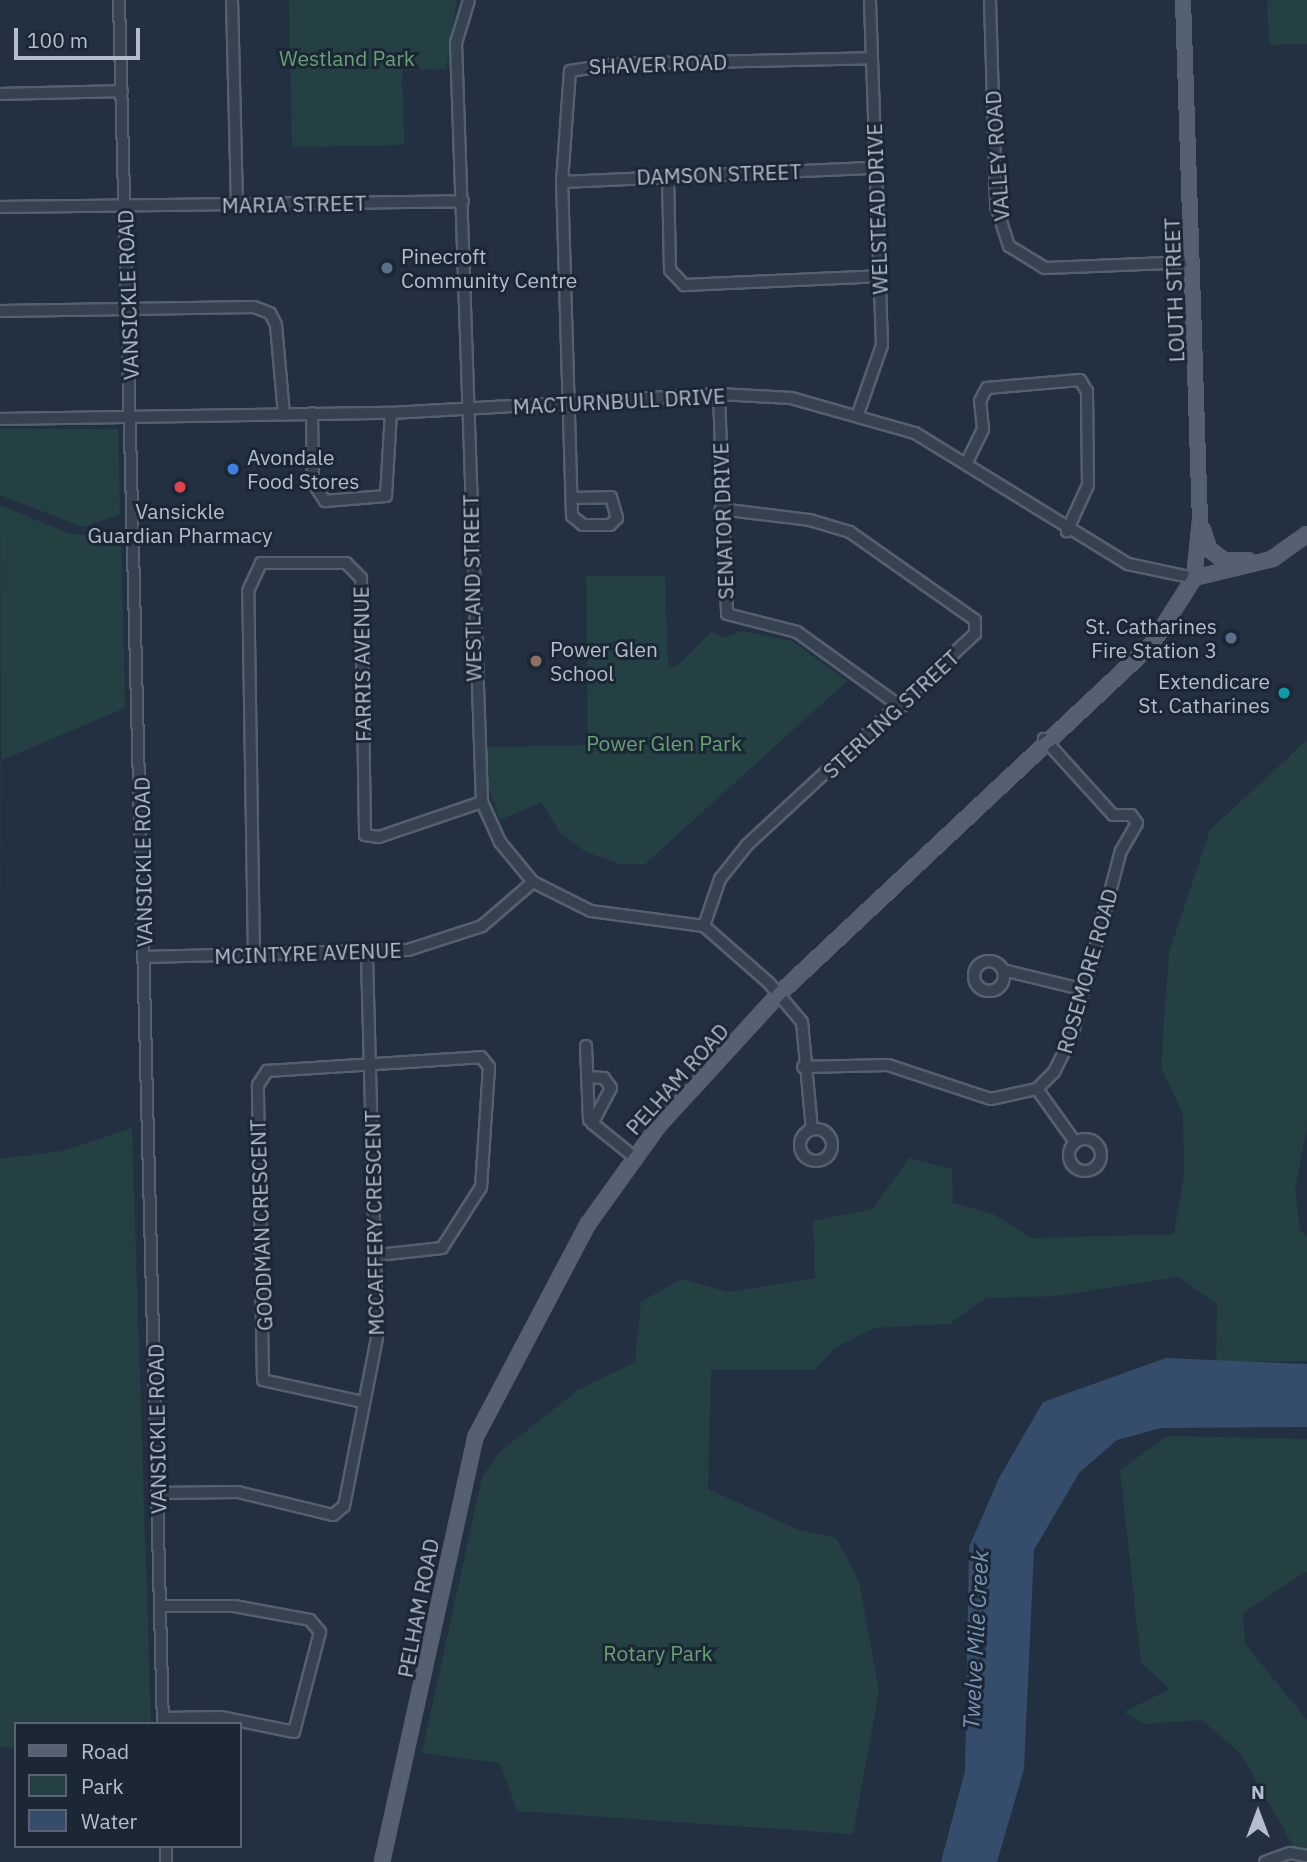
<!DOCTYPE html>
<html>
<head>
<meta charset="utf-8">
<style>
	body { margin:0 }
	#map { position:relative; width:1307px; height:1862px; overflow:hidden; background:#233042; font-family:"IBM Plex Sans",sans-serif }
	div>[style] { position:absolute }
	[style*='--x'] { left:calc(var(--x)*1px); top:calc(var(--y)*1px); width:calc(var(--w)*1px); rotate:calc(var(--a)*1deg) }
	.green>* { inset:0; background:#254043 }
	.water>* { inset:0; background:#354c6a }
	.roads { filter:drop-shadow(2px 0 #55606f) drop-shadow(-2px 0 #55606f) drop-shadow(0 2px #55606f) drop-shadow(0 -2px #55606f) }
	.minor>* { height:10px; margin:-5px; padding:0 5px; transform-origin:5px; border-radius:5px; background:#374251 }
	.minor>.ring { margin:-5px; padding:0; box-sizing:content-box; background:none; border:10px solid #374251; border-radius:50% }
	.major>* { height:12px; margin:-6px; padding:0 6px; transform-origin:6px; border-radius:6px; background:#556171 }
	.dots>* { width:19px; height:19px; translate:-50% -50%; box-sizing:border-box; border:4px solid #1c2736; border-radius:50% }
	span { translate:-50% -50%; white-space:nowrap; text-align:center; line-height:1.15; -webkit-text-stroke:6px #1c2736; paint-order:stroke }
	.park-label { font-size:21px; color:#699f74 }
	.street-label { font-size:21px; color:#b4bdcc }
	.poi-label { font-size:21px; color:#b4bdcc }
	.left { translate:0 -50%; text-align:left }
	.right { translate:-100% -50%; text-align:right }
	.water-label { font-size:23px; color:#7994b6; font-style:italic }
	.legend { position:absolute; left:14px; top:1722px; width:228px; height:126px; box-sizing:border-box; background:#1c2736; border:2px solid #596372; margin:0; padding:9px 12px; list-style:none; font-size:21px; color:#b4bdcc }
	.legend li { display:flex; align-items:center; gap:14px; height:35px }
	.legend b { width:35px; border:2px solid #596372 }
	.north { position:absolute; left:1223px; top:1778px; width:70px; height:70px; -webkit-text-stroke:5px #1c2736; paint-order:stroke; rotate:0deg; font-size:19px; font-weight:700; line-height:28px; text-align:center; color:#b4bdcc }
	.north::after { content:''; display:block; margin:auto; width:24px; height:32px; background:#b4bdcc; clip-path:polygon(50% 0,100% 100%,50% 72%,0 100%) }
	.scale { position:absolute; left:14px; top:28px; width:126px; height:32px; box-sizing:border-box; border:4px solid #b4bdcc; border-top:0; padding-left:9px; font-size:21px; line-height:24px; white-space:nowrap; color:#b4bdcc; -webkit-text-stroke:5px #1c2736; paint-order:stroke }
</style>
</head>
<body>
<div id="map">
	<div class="green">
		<div style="clip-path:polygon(289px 0,457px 0,446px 69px,402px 70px,404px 145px,292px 147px)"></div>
		<div style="clip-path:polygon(1267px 0,1307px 0,1307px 44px,1270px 45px)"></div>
		<div style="clip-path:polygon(0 429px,118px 429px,120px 514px,83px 527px,0 495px)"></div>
		<div style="clip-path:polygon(0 505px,70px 534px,121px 537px,125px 708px,2px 760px,2px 980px)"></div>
		<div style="clip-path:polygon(586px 576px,665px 576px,668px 667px,676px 667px,712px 631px,722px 638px,743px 631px,792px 641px,847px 681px,645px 864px,620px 864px,586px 852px,561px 834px,541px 802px,500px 820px,489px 788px,485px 747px,588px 745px)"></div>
		<div style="clip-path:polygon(1307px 740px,1307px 1126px,1295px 1190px,1300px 1230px,1307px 1237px,1307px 1361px,1216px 1362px,1217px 1304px,1178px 1277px,1055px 1296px,986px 1298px,949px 1324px,874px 1328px,835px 1348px,814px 1370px,711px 1370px,708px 1489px,799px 1530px,836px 1538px,859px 1581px,879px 1691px,853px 1834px,517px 1811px,500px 1763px,422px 1753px,482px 1477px,501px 1451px,578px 1390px,635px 1362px,641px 1302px,682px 1279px,728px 1292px,815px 1278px,813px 1221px,873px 1209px,909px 1158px,952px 1169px,953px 1203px,993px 1214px,1031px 1238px,1174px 1234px,1184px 1175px,1183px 1114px,1161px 1067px,1169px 952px,1210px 830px)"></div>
		<div style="clip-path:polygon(132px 1128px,151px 1724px,16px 1724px,16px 1748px,0 1747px,0 1159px,63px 1151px)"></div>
		<div style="clip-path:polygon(1167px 1436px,1307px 1439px,1307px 1571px,1243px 1613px,1245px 1644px,1307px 1720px,1307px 1853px,1294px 1847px,1241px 1754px,1202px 1720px,1145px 1724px,1124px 1712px,1170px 1689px,1141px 1663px,1120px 1470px)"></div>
	</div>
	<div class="water">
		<div style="clip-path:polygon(1166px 1358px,1307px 1364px,1307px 1427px,1161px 1428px,1117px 1440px,1079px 1473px,1034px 1550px,1024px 1769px,997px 1862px,941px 1862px,965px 1771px,969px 1547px,999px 1478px,1043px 1402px)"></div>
	</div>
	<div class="roads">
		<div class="minor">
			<div style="--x:119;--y:0;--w:1725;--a:88.54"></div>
			<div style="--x:232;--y:0;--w:205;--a:88.6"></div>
			<div style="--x:469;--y:0;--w:45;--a:106.8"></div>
			<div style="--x:456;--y:43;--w:759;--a:88.04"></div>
			<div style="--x:482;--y:802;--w:44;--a:65.8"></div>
			<div style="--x:500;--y:842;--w:52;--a:50.5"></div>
			<div style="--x:533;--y:882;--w:65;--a:26.6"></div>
			<div style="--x:591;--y:911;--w:114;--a:7.6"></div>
			<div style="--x:704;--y:926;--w:86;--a:41.2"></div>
			<div style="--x:769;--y:983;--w:51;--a:49.8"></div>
			<div style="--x:802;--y:1022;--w:108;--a:84.7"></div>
			<div style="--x:990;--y:0;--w:206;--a:88.3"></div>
			<div style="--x:996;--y:206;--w:42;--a:72"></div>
			<div style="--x:1009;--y:246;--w:42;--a:31.4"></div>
			<div style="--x:1045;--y:268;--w:148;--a:-2.3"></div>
			<div style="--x:0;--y:94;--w:122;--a:-1.4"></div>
			<div style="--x:668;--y:175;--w:95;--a:88.8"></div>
			<div style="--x:670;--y:270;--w:21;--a:47"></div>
			<div style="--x:684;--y:285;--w:195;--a:-2.6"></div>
			<div style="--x:562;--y:182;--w:313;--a:-2.6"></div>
			<div style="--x:0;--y:207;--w:463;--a:-0.7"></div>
			<div style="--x:0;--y:311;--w:254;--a:-0.9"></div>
			<div style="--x:254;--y:307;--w:17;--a:21"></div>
			<div style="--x:270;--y:313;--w:13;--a:63"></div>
			<div style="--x:276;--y:325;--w:89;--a:84.9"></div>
			<div style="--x:719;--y:394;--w:220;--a:87.9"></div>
			<div style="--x:727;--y:614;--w:72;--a:14.4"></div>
			<div style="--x:797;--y:632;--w:128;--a:35.8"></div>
			<div style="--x:312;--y:413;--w:70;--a:89.2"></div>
			<div style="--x:313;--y:483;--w:22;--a:56"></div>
			<div style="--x:325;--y:501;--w:61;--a:-4.7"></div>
			<div style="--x:386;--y:496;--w:83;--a:-86.6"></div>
			<div style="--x:858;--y:414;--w:73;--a:-70.8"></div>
			<div style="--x:882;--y:345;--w:345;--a:-92"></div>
			<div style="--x:0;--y:419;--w:391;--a:-0.9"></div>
			<div style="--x:391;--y:413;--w:329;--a:-3.3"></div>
			<div style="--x:719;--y:394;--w:72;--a:3.2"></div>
			<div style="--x:791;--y:398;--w:129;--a:15.8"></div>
			<div style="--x:915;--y:433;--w:250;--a:31.6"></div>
			<div style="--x:1128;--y:564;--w:67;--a:12"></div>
			<div style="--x:967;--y:462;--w:37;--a:-64"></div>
			<div style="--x:983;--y:429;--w:28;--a:-96"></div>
			<div style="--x:980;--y:401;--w:15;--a:-62"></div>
			<div style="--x:987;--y:388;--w:93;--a:-4.9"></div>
			<div style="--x:1080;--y:380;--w:13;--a:58"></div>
			<div style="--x:1087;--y:391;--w:94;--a:89.4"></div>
			<div style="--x:1088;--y:485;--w:51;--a:114.5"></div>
			<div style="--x:572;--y:498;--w:39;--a:-1"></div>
			<div style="--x:611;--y:497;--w:22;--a:74"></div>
			<div style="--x:617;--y:518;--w:10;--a:135"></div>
			<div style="--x:610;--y:525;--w:27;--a:180"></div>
			<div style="--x:583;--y:525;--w:14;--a:-141"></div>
			<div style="--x:572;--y:516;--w:334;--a:-91.7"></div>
			<div style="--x:562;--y:182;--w:111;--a:-85.9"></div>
			<div style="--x:570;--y:71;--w:45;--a:-9"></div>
			<div style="--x:614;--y:64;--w:258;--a:-1.3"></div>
			<div style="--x:704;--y:926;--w:50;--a:-71.2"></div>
			<div style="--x:720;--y:879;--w:43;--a:-51.5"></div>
			<div style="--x:747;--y:845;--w:311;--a:-42.8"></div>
			<div style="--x:975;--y:634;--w:14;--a:-90"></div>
			<div style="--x:975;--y:620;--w:153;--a:-144.9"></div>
			<div style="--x:850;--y:532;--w:42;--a:-163.3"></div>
			<div style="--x:810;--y:520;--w:90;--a:-173"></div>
			<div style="--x:254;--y:956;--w:365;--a:-90.9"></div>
			<div style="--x:248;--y:591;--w:31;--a:-65"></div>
			<div style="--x:261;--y:563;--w:85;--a:0"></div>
			<div style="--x:346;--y:563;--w:21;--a:45"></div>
			<div style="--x:361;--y:578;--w:257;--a:89.1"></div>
			<div style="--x:365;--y:835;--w:14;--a:8"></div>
			<div style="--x:379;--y:837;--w:109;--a:-18.8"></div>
			<div style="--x:145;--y:957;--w:263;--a:-1.5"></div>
			<div style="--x:408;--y:950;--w:78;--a:-18"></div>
			<div style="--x:482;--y:926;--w:67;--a:-40.8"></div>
			<div class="ring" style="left:974px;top:961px;width:20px;height:20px"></div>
			<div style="--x:1003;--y:970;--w:84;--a:13.7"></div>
			<div style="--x:586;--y:1046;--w:74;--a:87.7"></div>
			<div style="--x:803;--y:1067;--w:85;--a:-1.3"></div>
			<div style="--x:888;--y:1065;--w:108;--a:18.3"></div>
			<div style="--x:991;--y:1099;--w:47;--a:-12.3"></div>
			<div style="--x:1037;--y:1089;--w:24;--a:-45"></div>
			<div style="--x:1054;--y:1072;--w:40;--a:-63.4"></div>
			<div style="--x:1072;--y:1036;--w:191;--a:-75.2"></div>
			<div style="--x:1121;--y:851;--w:32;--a:-60"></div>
			<div style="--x:1137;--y:823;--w:10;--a:-127"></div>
			<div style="--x:1131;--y:815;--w:18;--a:180"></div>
			<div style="--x:1113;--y:815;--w:103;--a:-132.2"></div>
			<div style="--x:587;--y:1077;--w:17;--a:3"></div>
			<div style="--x:604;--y:1078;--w:12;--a:55"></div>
			<div style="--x:611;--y:1088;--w:40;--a:118"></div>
			<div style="--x:592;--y:1123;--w:54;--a:39"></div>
			<div style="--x:1037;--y:1089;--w:65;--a:54.4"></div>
			<div class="ring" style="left:800px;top:1129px;width:22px;height:22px"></div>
			<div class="ring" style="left:1069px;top:1139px;width:22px;height:22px"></div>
			<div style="--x:363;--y:1402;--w:102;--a:-167.6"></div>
			<div style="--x:263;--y:1380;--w:295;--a:-91"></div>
			<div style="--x:258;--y:1085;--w:17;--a:-57"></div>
			<div style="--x:267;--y:1071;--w:214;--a:-3.7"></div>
			<div style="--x:481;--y:1057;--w:13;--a:51"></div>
			<div style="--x:489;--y:1067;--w:120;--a:93.8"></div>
			<div style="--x:481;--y:1187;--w:72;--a:122.6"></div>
			<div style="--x:442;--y:1248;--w:64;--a:173.8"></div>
			<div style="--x:158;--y:1493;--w:80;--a:-0.7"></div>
			<div style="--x:238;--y:1492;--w:98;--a:13.6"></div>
			<div style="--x:333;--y:1515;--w:14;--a:-39"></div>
			<div style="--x:344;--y:1506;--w:171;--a:-78.9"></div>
			<div style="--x:377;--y:1338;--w:385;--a:-91.5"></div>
			<div style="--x:160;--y:1606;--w:74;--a:0"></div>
			<div style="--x:234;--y:1606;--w:77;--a:10.4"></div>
			<div style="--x:310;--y:1620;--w:16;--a:50"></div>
			<div style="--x:320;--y:1632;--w:103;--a:104.6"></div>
			<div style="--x:294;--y:1732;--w:75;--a:-168.4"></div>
			<div style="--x:221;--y:1717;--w:58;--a:179"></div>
			<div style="--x:166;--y:1862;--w:16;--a:-90"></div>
			<div style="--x:1265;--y:1862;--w:27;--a:-20"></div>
			<div style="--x:1290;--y:1853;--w:17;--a:10"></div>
		</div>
		<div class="major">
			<div style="--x:1203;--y:530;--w:20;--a:72"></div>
			<div style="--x:1209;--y:549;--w:18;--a:38"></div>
			<div style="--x:1223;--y:560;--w:25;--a:0"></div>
			<div style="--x:1194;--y:578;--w:80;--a:-13.7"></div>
			<div style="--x:1272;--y:559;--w:43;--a:-35.5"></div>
			<div style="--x:382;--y:1862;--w:434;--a:-77.6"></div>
			<div style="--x:475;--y:1438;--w:242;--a:-62.2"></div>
			<div style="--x:588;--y:1224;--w:122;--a:-54.4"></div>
			<div style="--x:659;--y:1125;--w:178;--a:-47.5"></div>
			<div style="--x:779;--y:994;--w:511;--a:-43.18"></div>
			<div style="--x:1152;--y:644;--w:78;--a:-57.5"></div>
			<div style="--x:1194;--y:578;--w:57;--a:-84"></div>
			<div style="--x:1200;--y:521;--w:521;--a:-91.87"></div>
		</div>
	</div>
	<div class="dots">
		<div style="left:387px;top:268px;background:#5c6f8a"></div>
		<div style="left:233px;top:469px;background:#3f7fe0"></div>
		<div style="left:180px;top:487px;background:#e0444e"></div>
		<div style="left:1231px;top:638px;background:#5c6f8a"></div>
		<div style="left:536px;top:661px;background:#8d6e63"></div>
		<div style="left:1284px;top:693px;background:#0f9aa8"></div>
	</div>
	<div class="park-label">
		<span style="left:347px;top:58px">Westland Park</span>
		<span style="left:664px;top:743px">Power Glen Park</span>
		<span style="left:658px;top:1653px">Rotary Park</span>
	</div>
	<div class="street-label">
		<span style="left:658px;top:64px;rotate:-2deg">SHAVER ROAD</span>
		<span style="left:997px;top:156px;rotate:-94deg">VALLEY ROAD</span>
		<span style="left:719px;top:174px;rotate:-2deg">DAMSON STREET</span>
		<span style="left:294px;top:204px;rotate:-1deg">MARIA STREET</span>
		<span style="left:877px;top:209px;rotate:-92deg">WELSTEAD DRIVE</span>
		<span style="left:1174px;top:290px;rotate:-92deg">LOUTH STREET</span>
		<span style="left:128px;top:295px;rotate:-92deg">VANSICKLE ROAD</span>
		<span style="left:619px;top:401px;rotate:-3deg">MACTURNBULL DRIVE</span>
		<span style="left:723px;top:521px;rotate:-92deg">SENATOR DRIVE</span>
		<span style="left:472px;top:588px;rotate:-91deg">WESTLAND STREET</span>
		<span style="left:362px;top:664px;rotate:-91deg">FARRIS AVENUE</span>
		<span style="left:891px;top:714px;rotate:-43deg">STERLING STREET</span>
		<span style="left:143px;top:862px;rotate:-91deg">VANSICKLE ROAD</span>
		<span style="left:308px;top:953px;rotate:-2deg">MCINTYRE AVENUE</span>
		<span style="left:1087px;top:971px;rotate:-74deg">ROSEMORE ROAD</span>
		<span style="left:677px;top:1079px;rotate:-48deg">PELHAM ROAD</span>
		<span style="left:374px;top:1223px;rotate:-91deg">MCCAFFERY CRESCENT</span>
		<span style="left:261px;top:1225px;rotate:-92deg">GOODMAN CRESCENT</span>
		<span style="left:157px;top:1429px;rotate:-91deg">VANSICKLE ROAD</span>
		<span style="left:418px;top:1608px;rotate:-79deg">PELHAM ROAD</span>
	</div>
	<div class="poi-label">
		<span class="left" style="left:401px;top:268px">Pinecroft<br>Community Centre</span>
		<span class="left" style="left:247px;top:469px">Avondale<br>Food Stores</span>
		<span style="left:180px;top:523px">Vansickle<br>Guardian Pharmacy</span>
		<span class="right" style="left:1217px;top:638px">St. Catharines<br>Fire Station 3</span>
		<span class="left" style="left:550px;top:661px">Power Glen<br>School</span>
		<span class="right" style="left:1270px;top:693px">Extendicare<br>St. Catharines</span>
	</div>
	<div class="water-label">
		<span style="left:975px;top:1640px;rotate:-87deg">Twelve Mile Creek</span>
	</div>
	<ul class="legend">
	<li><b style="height:9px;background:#556171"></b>Road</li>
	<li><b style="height:19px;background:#254043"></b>Park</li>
	<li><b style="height:19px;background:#354c6a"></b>Water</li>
	</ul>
	<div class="north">N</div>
	<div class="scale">100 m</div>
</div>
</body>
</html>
